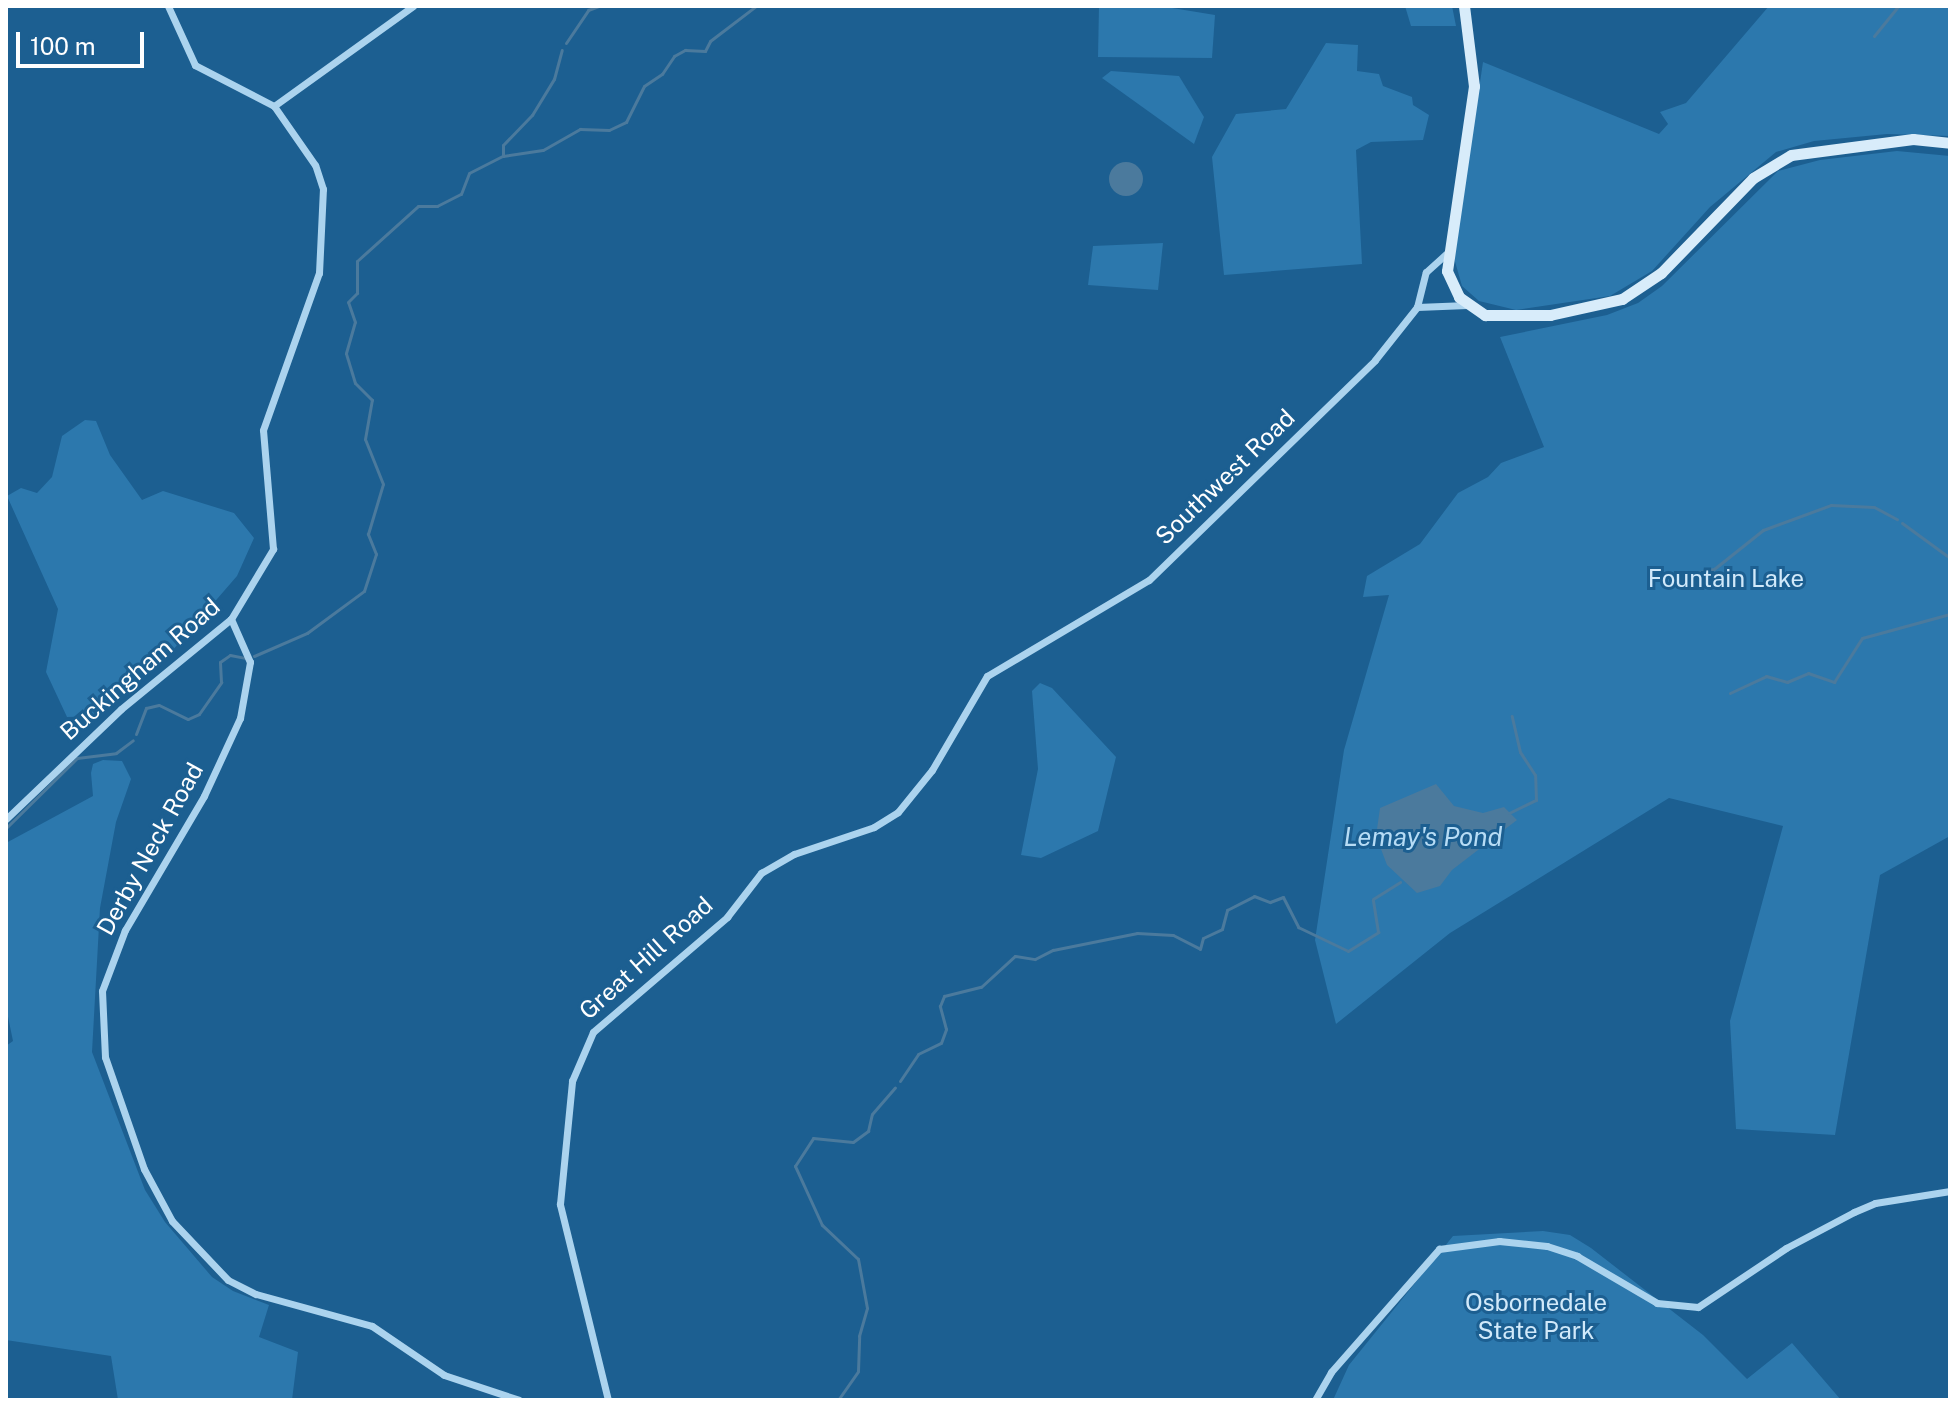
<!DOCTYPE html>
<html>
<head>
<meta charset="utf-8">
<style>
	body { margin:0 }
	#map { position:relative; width:1956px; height:1406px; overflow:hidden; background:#1c5f91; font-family:"Public Sans",sans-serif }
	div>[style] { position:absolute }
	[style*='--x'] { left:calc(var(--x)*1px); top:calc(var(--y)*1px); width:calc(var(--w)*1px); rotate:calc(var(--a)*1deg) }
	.green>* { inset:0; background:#2c78ad }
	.water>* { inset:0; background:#4b7a9d }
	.round { border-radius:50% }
	.stream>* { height:3px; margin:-1.5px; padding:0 1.5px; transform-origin:1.5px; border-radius:1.5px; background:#4b7a9d }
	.street>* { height:7px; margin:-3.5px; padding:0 3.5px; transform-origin:3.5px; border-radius:3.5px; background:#abd3ee }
	.secondary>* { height:11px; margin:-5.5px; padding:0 5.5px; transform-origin:5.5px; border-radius:5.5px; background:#d8ecfa }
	span { translate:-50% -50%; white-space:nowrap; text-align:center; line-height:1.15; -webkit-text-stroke:6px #1c5f91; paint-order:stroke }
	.street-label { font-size:24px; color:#fff }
	.park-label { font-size:24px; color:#d1e9fa }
	.water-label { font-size:26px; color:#b7dcf5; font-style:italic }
	.frame { position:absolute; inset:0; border:8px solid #fff; pointer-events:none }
	.scale { position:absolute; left:16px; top:32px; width:128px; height:36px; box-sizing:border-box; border:4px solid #fff; border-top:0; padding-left:10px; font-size:24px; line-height:28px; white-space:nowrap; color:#fff; -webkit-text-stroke:6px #1c5f91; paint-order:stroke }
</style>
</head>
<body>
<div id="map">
	<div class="green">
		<div style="clip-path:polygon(1099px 6px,1160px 6px,1215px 15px,1212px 58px,1098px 57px)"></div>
		<div style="clip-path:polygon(1405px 6px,1452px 6px,1456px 26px,1411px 26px)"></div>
		<div style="clip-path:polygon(1769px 6px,1950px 6px,1950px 136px,1887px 134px,1814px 141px,1776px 152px,1710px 207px,1652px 271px,1610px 296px,1516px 310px,1479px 301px,1462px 286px,1454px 258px,1483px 62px,1659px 134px,1668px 124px,1660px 112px,1686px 103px)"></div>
		<div style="clip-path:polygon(1326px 43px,1358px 45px,1357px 71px,1379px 74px,1383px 86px,1412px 97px,1413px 105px,1429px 115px,1423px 140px,1371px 142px,1356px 150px,1362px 264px,1224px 275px,1212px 157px,1236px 114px,1286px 109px)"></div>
		<div style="clip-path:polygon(1111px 71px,1179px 76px,1204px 117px,1194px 144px,1102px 78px)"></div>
		<div style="clip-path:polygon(1897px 151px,1950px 156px,1950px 836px,1880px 875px,1835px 1135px,1736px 1129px,1730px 1021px,1783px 826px,1669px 798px,1450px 933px,1336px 1024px,1315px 940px,1344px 750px,1389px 595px,1363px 597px,1367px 576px,1420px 544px,1458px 493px,1488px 477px,1501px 463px,1544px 447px,1500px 337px,1607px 315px,1638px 303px,1662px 286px,1778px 171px,1820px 160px)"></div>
		<div style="clip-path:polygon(1163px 243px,1158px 290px,1088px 285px,1093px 246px)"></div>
		<div style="clip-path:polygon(85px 420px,96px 421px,110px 455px,142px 500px,163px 491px,234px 513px,254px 538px,237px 576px,165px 659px,98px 716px,67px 717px,46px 672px,58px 609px,7px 496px,21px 488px,37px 493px,52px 477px,62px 436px)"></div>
		<div style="clip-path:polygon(1040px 683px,1052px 688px,1116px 757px,1098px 831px,1041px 858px,1021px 855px,1038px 769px,1032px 691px)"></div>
		<div style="clip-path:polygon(103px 760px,122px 761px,131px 779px,116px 822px,100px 908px,92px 1052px,145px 1190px,165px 1222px,212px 1277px,233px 1291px,269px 1305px,259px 1337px,298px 1352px,292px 1400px,118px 1400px,111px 1356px,6px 1340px,6px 1046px,13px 1041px,6px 1007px,6px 843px,93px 796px,91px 773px,93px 764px)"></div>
		<div style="clip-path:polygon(1543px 1231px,1570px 1235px,1591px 1248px,1703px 1335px,1747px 1379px,1792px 1343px,1841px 1400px,1333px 1400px,1349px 1365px,1453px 1236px)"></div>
	</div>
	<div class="water">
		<div class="round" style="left:1109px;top:162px;width:34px;height:34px"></div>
		<div style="clip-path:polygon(1436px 784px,1454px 806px,1483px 813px,1504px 807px,1517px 820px,1452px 870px,1440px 886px,1417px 893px,1387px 865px,1376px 836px,1380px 808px)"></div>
	</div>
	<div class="stream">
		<div style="--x:1874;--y:36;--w:38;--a:-51"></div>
		<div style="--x:566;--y:43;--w:40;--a:-56"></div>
		<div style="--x:588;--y:10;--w:12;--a:-20"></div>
		<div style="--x:503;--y:156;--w:11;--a:-90"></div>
		<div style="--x:503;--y:145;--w:42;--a:-46"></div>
		<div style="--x:532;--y:115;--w:42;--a:-58.6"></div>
		<div style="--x:554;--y:79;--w:30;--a:-75"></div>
		<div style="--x:1902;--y:523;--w:59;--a:36.1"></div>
		<div style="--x:1696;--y:573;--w:18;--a:-13"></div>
		<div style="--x:1714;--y:569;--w:63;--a:-38.5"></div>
		<div style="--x:1763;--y:530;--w:72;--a:-20.2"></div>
		<div style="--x:1831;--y:505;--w:43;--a:2.7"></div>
		<div style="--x:1874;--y:507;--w:26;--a:28"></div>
		<div style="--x:254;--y:656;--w:58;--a:-23.5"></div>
		<div style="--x:307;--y:633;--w:71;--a:-36.4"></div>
		<div style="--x:364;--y:591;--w:39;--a:-72"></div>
		<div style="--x:376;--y:554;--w:22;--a:-112"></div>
		<div style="--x:368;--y:534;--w:52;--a:-73.3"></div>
		<div style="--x:383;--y:484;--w:48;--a:-111.8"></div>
		<div style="--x:365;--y:439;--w:40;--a:-80"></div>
		<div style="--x:372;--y:400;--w:24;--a:-135"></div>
		<div style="--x:355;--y:383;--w:31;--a:-107"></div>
		<div style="--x:346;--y:353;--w:32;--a:-74"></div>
		<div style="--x:355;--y:322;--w:21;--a:-109"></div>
		<div style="--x:348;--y:302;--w:13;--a:-45"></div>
		<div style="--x:357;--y:293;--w:32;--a:-90"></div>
		<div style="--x:357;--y:261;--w:82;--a:-42"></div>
		<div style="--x:418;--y:206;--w:19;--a:0"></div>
		<div style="--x:437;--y:206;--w:27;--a:-27"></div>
		<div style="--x:461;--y:194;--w:22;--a:-69"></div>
		<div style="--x:469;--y:173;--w:38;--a:-27"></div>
		<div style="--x:503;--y:156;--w:40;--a:-8.5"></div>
		<div style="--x:543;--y:150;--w:43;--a:-29.6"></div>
		<div style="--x:580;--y:129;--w:29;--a:2"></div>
		<div style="--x:609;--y:130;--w:19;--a:-25"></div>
		<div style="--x:626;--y:122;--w:40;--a:-63.4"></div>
		<div style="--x:644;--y:86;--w:22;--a:-34"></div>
		<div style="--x:662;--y:74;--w:22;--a:-56"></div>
		<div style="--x:674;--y:56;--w:13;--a:-29"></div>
		<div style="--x:685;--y:50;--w:20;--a:3"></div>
		<div style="--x:705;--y:51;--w:11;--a:-63"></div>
		<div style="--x:710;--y:41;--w:58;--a:-37.3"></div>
		<div style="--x:1730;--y:693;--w:40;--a:-25"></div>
		<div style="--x:1766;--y:676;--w:22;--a:16"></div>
		<div style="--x:1787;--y:682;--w:23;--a:-23"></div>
		<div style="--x:1808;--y:673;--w:28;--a:19"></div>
		<div style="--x:1834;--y:682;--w:52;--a:-57.5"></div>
		<div style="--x:1862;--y:638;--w:91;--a:-15.3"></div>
		<div style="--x:136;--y:734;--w:28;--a:-69"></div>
		<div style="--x:146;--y:708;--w:13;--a:-13"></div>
		<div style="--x:159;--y:705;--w:32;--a:26"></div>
		<div style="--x:188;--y:719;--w:12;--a:-24"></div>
		<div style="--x:199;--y:714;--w:39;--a:-55"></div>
		<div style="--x:221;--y:682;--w:20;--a:-93"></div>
		<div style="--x:220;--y:662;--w:12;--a:-35"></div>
		<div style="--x:230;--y:655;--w:15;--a:11"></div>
		<div style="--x:1509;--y:813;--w:30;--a:-26"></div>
		<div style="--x:1536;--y:800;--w:25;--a:-92"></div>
		<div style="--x:1535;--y:775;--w:27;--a:-123"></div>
		<div style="--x:1520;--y:752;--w:37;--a:-103"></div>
		<div style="--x:6;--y:828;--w:100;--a:-44.6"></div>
		<div style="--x:77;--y:758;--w:39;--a:-7"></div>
		<div style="--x:116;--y:753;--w:21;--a:-37"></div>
		<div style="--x:900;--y:1081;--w:32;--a:-56"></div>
		<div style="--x:918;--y:1054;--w:25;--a:-26"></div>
		<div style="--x:941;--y:1043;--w:15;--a:-70"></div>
		<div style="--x:946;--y:1029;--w:24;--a:-105"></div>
		<div style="--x:940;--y:1006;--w:11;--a:-68"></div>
		<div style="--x:944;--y:996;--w:38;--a:-14"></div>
		<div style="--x:981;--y:987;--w:46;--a:-42.4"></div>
		<div style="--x:1015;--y:956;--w:20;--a:9"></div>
		<div style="--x:1035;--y:959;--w:20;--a:-27"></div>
		<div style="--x:1053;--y:950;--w:86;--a:-11.4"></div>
		<div style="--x:1137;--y:933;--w:36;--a:3"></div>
		<div style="--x:1173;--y:935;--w:30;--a:27"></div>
		<div style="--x:1200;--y:949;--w:11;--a:-75"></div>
		<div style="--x:1203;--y:938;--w:21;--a:-25"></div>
		<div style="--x:1222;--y:929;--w:20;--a:-75"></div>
		<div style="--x:1227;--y:910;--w:30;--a:-27"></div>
		<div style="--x:1254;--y:896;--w:17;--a:21"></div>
		<div style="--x:1270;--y:902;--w:14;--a:-21"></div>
		<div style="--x:1283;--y:897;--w:34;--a:63"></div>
		<div style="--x:1298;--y:927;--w:55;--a:25.6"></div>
		<div style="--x:1348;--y:951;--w:36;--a:-32"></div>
		<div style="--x:1378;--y:932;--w:33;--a:-99"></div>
		<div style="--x:1373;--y:899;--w:32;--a:-32"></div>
		<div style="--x:838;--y:1400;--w:35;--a:-55"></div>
		<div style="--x:858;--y:1371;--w:35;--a:-88"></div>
		<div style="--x:859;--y:1336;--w:29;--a:-74"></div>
		<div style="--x:867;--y:1308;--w:50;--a:-100.4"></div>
		<div style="--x:858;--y:1259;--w:50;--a:-136.6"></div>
		<div style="--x:822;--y:1225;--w:65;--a:-114.6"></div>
		<div style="--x:795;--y:1166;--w:33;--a:-57"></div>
		<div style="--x:813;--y:1138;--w:40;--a:5.7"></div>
		<div style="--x:853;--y:1142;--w:19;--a:-36"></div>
		<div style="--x:868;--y:1131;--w:17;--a:-77"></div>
		<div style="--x:872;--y:1114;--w:35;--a:-49"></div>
	</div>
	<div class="street">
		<div style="--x:274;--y:106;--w:171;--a:-35.7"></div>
		<div style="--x:1417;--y:307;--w:50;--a:-2.3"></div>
		<div style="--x:231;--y:619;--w:47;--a:66.2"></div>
		<div style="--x:250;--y:662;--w:57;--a:100.1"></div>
		<div style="--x:240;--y:718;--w:86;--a:114.8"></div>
		<div style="--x:204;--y:796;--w:156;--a:120.5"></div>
		<div style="--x:125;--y:930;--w:65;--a:110.7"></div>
		<div style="--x:102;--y:991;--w:66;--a:87.4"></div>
		<div style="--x:105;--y:1057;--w:119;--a:70.8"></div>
		<div style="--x:144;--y:1169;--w:59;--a:61.7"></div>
		<div style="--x:172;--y:1221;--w:81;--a:46.5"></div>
		<div style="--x:228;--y:1280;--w:31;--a:27"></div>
		<div style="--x:256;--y:1294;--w:120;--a:15.4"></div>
		<div style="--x:372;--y:1326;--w:87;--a:34.2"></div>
		<div style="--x:444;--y:1375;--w:79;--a:18.4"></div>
		<div style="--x:6;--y:819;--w:159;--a:-43.7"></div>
		<div style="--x:121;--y:709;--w:142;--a:-39.3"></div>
		<div style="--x:231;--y:619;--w:82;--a:-59"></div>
		<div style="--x:273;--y:549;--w:119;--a:-94.8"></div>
		<div style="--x:263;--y:430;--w:167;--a:-70.4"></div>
		<div style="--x:319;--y:273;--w:84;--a:-87.3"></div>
		<div style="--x:323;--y:189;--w:25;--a:-108"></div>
		<div style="--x:315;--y:165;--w:72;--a:-124.8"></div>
		<div style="--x:274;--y:106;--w:89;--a:-152.6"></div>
		<div style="--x:195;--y:65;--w:65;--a:-114.6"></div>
		<div style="--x:608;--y:1400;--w:202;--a:-103.8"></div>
		<div style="--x:560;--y:1204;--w:124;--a:-84.4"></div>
		<div style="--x:572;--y:1081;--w:53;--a:-66.8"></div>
		<div style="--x:593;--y:1032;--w:177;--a:-40.6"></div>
		<div style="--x:727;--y:917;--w:56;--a:-52.3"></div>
		<div style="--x:761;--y:873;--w:38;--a:-30"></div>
		<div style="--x:794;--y:854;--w:84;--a:-18.6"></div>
		<div style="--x:874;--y:827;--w:28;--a:-32"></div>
		<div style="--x:898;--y:812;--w:54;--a:-51"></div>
		<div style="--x:932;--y:770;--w:109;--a:-59.7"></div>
		<div style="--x:987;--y:676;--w:188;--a:-30.7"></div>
		<div style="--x:1149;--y:580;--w:315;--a:-44.2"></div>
		<div style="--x:1375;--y:360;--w:68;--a:-51.6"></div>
		<div style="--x:1417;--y:307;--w:36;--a:-76"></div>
		<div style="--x:1426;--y:272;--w:27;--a:-42"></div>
		<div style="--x:1315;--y:1400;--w:32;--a:-60"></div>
		<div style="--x:1331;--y:1372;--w:164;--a:-48.7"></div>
		<div style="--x:1439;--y:1249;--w:61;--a:-7.6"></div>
		<div style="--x:1499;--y:1241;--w:48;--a:5.9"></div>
		<div style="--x:1547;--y:1246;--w:32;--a:18"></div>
		<div style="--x:1577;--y:1256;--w:93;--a:30.4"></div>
		<div style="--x:1657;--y:1303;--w:41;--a:5.6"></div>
		<div style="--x:1698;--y:1307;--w:106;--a:-33.8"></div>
		<div style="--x:1786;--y:1248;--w:77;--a:-27.9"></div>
		<div style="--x:1854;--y:1212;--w:23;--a:-23"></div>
		<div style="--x:1875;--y:1203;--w:76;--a:-9.1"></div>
	</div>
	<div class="secondary">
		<div style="--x:1464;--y:6;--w:81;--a:82.9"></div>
		<div style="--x:1474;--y:86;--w:187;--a:98.3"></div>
		<div style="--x:1447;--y:271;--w:29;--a:65"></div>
		<div style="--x:1459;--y:297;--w:32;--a:35"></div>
		<div style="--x:1485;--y:315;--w:65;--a:0"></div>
		<div style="--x:1550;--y:315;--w:74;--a:-12.5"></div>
		<div style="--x:1622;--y:299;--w:47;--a:-33.7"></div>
		<div style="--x:1661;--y:273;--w:132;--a:-45.9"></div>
		<div style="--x:1753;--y:178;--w:44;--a:-31.2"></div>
		<div style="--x:1791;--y:155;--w:123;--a:-7.5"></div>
		<div style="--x:1913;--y:139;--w:37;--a:6"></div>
	</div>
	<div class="street-label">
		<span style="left:1225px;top:477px;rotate:-44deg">Southwest Road</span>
		<span style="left:140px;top:669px;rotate:-41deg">Buckingham Road</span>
		<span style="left:150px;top:849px;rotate:-61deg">Derby Neck Road</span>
		<span style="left:646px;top:958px;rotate:-42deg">Great Hill Road</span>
	</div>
	<div class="park-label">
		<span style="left:1726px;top:579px">Fountain Lake</span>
		<span style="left:1536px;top:1317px">Osbornedale<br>State Park</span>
	</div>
	<div class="water-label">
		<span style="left:1423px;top:837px">Lemay's Pond</span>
	</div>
	<div class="frame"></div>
	<div class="scale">100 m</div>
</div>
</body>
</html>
